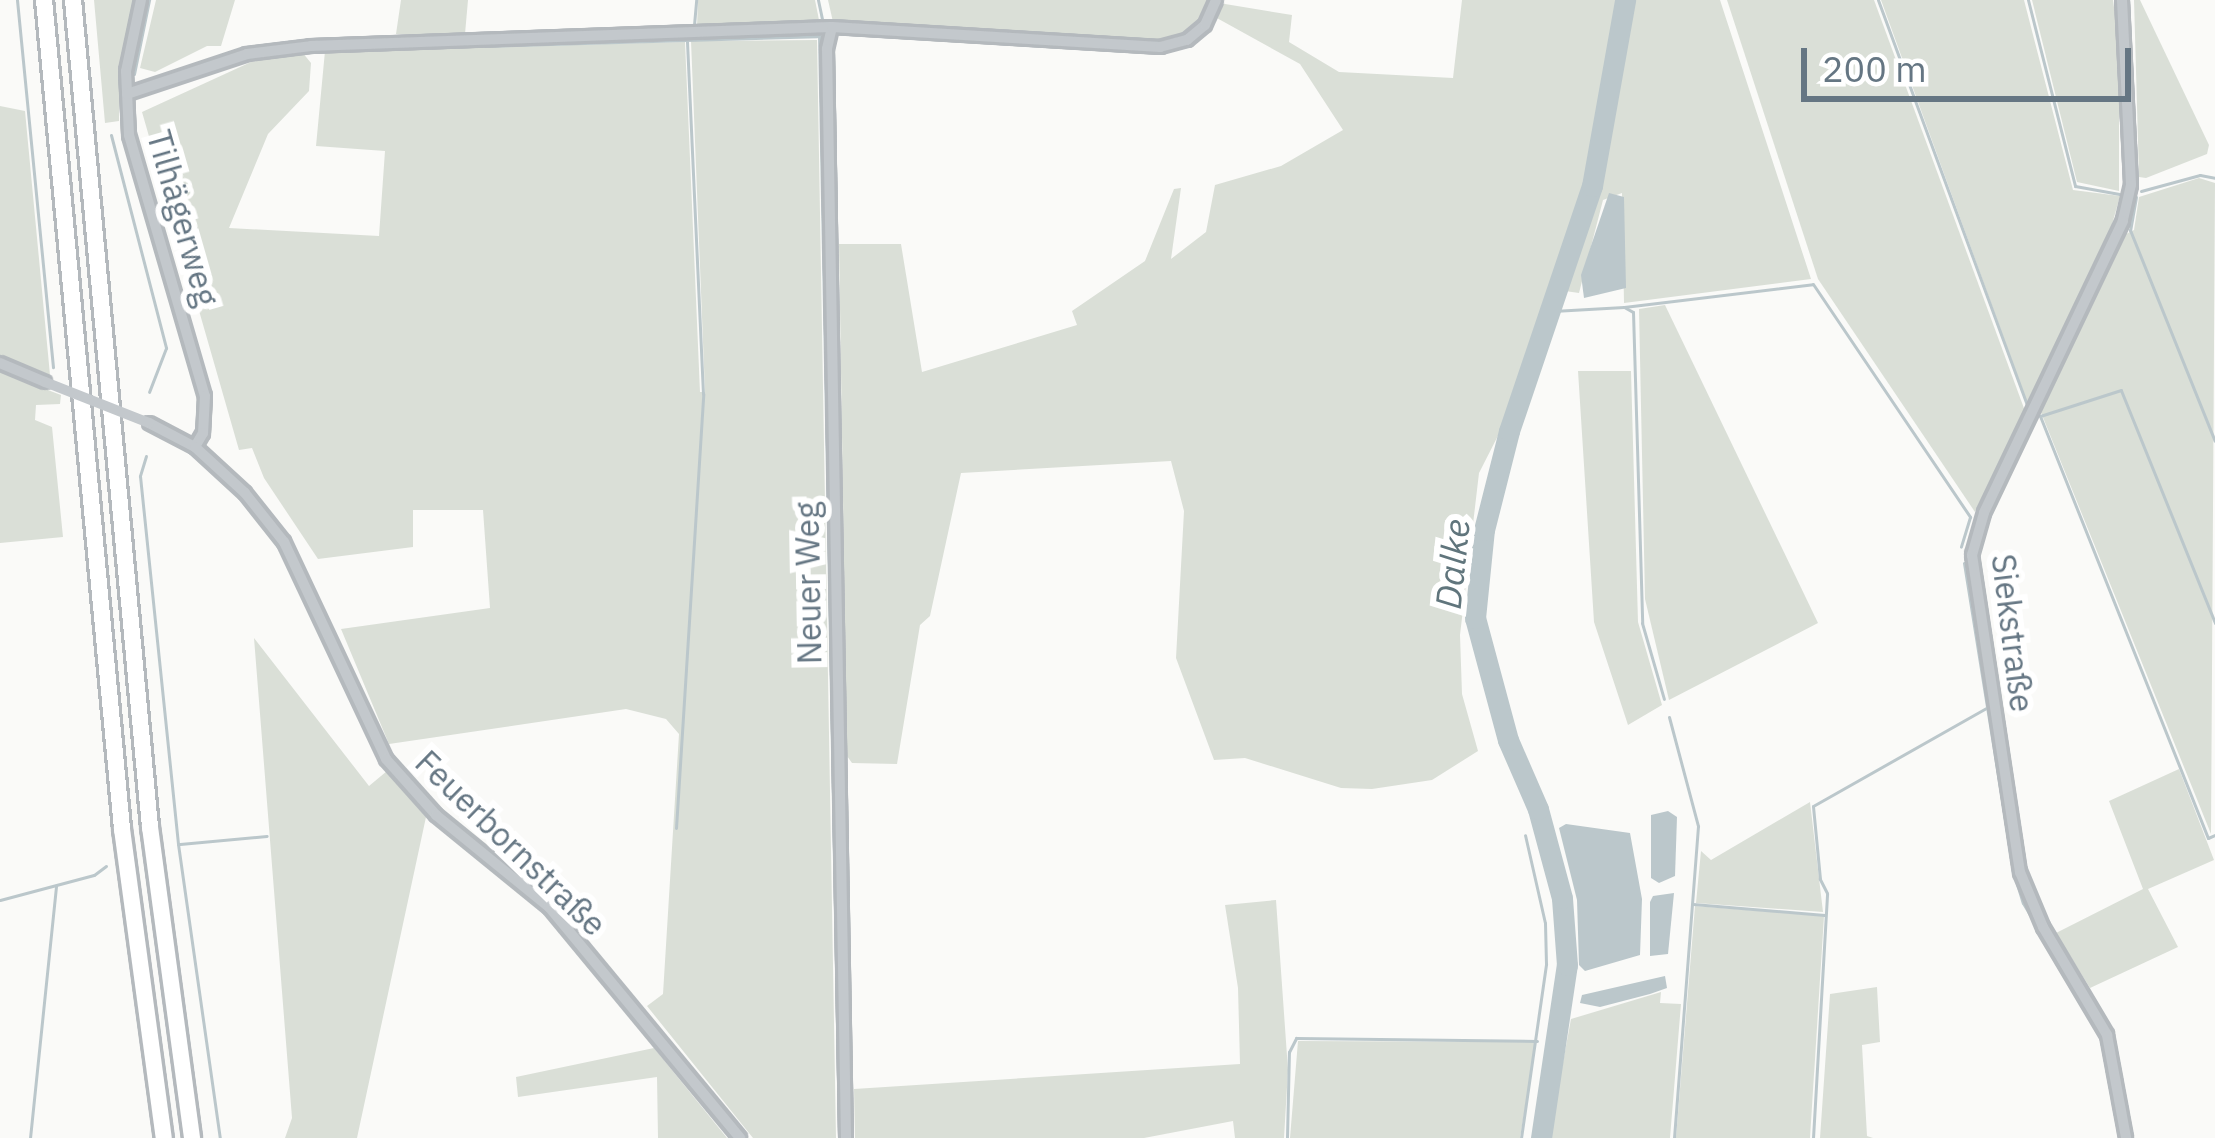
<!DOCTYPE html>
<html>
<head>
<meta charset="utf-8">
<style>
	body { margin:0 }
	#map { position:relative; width:2215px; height:1138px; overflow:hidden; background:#fafaf8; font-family:"IBM Plex Sans",sans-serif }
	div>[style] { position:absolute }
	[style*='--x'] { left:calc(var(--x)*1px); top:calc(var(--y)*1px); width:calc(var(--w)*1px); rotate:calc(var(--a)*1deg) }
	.green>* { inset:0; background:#dadfd7 }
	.water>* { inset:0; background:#bbc7cb }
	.stream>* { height:3px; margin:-1.5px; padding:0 1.5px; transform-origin:1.5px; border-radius:1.5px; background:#bbc7cb }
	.river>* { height:21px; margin:-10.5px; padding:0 10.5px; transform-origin:10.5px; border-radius:10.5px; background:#bbc7cb }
	.roads { filter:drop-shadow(3px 0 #b4b9bd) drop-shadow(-3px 0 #b4b9bd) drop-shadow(0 3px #b4b9bd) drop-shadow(0 -3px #b4b9bd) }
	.minor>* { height:10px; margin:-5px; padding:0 5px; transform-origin:5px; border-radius:5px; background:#c3c8cc }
	.highway>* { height:16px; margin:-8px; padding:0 8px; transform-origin:8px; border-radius:8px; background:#fff }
	.minor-bridge>* { height:10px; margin:-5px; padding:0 5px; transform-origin:5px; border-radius:5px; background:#c3c8cc }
	span { translate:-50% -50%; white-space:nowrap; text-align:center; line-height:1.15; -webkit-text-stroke:12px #fff; paint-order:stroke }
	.street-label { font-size:33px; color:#657683 }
	.water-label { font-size:36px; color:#60757c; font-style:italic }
	.scale { position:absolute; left:1801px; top:48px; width:330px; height:54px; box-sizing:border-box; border:6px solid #657683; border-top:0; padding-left:15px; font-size:36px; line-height:42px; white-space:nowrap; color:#657683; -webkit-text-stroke:9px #fff; paint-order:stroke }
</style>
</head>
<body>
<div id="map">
	<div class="green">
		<div style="clip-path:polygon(94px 0,134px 0,119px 68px,119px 121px,105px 123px)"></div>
		<div style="clip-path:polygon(156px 0,235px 0,221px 46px,207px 46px,155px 72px,140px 68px)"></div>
		<div style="clip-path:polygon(401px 0,468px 0,465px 34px,396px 34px)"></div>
		<div style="clip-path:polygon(698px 0,815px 0,819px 20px,697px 26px)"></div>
		<div style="clip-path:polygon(828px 0,1213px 0,1202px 23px,1186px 38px,1160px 43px,833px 22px)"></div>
		<div style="clip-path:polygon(1462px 0,1616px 0,1586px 184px,1504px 424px,1479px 473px,1460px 635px,1462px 694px,1478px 751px,1432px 780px,1372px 789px,1341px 788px,1245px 758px,1214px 760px,1176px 658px,1184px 511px,1171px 461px,961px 473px,930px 616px,920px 625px,897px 764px,852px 763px,847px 756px,839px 244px,901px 244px,922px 372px,1077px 325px,1072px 311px,1145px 261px,1174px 189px,1181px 188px,1171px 259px,1206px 232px,1215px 185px,1281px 166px,1343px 130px,1300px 64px,1215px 17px,1219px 3px,1292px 15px,1289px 42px,1339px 72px,1453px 78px)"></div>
		<div style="clip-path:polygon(1632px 0,1720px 0,1811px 279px,1624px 303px,1622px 193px,1603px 200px,1579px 293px,1565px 291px,1598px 188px)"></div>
		<div style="clip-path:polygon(1727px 0,1874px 0,2025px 411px,1975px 512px,1818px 279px)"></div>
		<div style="clip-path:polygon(1881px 0,2024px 0,2073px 190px,2120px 196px,2104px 253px,2028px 405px)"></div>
		<div style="clip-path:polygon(2032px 0,2113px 0,2119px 43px,2119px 191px,2077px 182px)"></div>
		<div style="clip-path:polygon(2134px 0,2140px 0,2209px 145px,2207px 154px,2146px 178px,2139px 177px)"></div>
		<div style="clip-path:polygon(817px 40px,836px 1138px,753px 1138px,647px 1006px,663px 994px,679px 734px,666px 719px,626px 709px,389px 744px,341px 629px,490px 608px,483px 510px,413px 510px,413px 547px,318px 559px,264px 478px,252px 448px,239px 450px,142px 112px,251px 62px,302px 52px,311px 63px,309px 91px,268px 134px,229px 228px,379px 236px,385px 151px,316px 146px,325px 51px,685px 42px,700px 392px,705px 392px,691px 41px)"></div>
		<div style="clip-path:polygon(0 106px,25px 111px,50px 375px,0 355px)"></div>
		<div style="clip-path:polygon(2199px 178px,2215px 183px,2211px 834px,2040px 410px,2124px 235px,2134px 230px,2139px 197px)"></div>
		<div style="clip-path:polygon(1665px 305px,1818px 623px,1669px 700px,1645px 599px,1639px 309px)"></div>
		<div style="clip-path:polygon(1578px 371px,1631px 371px,1638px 622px,1662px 705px,1628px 725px,1594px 622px)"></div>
		<div style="clip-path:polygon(0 372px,61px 395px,60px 404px,36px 405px,35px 420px,52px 427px,63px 537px,0 543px)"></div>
		<div style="clip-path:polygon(254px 638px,369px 786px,387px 771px,426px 817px,357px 1138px,285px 1138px,292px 1118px)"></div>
		<div style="clip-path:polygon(2179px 769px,2214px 860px,2148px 889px,2178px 947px,2090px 988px,2056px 933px,2143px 889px,2109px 801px)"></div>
		<div style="clip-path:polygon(1810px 802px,1823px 912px,1696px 903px,1701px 851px,1711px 860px)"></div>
		<div style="clip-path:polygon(1276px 900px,1288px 1070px,1284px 1138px,1235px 1138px,1233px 1121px,1144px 1138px,855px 1138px,854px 1089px,1240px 1064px,1238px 988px,1225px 905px)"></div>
		<div style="clip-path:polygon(1695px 906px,1824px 916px,1810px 1138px,1676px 1138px)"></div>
		<div style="clip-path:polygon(1877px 987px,1880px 1042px,1862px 1045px,1867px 1136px,1873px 1138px,1820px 1138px,1830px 994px)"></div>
		<div style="clip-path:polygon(1661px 992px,1660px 1003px,1681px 1004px,1670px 1138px,1549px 1138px,1571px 1019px)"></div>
		<div style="clip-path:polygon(1298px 1041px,1536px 1042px,1520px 1138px,1290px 1138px)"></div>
		<div style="clip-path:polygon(654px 1048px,727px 1138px,658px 1138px,657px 1077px,518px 1097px,516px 1077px)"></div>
	</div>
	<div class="water">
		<div style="clip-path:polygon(1609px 193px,1624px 197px,1626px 288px,1584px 298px,1581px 275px)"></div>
		<div style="clip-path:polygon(1668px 811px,1677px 817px,1675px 876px,1659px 883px,1651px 878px,1651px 815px)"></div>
		<div style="clip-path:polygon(1566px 824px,1630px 833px,1642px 899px,1640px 955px,1585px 971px,1579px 965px,1577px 900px,1559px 828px)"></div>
		<div style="clip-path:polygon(1674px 893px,1668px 954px,1650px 956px,1650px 902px,1653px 896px)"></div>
		<div style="clip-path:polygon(1665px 976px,1667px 988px,1650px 994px,1600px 1007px,1580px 1003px,1582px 995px)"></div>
	</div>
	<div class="stream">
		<div style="--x:17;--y:0;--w:369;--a:84.4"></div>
		<div style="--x:818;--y:0;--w:19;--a:78"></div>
		<div style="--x:1878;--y:0;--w:435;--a:69.8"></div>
		<div style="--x:2028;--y:0;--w:192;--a:75.8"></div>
		<div style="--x:2075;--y:186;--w:45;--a:10.3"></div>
		<div style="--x:694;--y:25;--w:25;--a:-85"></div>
		<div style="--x:819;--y:35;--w:1103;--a:88.96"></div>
		<div style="--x:485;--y:46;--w:332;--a:-1.7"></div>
		<div style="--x:833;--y:49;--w:179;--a:89"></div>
		<div style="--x:134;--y:74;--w:76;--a:-78.5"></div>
		<div style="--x:111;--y:135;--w:220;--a:75.5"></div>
		<div style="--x:166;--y:348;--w:47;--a:111.1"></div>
		<div style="--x:2141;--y:191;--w:61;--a:-15.2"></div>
		<div style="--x:2200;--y:175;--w:15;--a:11"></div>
		<div style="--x:2136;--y:197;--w:34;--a:100"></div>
		<div style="--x:2130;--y:230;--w:227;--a:68.1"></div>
		<div style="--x:1624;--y:307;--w:190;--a:-6.9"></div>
		<div style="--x:1813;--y:284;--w:281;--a:56"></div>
		<div style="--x:1970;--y:517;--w:31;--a:107"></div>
		<div style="--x:1553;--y:311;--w:71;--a:-3.2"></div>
		<div style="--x:1624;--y:307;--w:10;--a:29"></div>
		<div style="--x:1633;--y:312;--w:311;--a:88.3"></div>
		<div style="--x:1642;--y:623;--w:79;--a:73.9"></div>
		<div style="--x:146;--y:456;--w:21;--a:107"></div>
		<div style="--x:140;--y:476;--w:370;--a:84.1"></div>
		<div style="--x:178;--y:844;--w:297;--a:81.9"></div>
		<div style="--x:1964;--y:563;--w:315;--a:80.9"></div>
		<div style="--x:2014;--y:874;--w:30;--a:73"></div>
		<div style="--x:2023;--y:903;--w:77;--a:59.4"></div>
		<div style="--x:2215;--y:623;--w:251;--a:-112"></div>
		<div style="--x:2121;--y:390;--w:85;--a:162.2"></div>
		<div style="--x:2040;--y:416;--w:454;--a:68.3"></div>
		<div style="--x:2208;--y:838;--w:8;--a:-23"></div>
		<div style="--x:1669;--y:717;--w:113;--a:75.1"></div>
		<div style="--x:1698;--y:826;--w:313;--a:94.4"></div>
		<div style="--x:676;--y:828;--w:435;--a:-86.4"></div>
		<div style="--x:703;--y:394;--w:355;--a:-92.6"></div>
		<div style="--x:180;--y:844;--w:87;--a:-5.3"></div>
		<div style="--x:0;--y:900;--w:97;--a:-14.9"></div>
		<div style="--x:94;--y:875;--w:15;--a:-37"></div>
		<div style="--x:1693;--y:904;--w:132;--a:4.8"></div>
		<div style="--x:30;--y:1138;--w:253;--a:-84.1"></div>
		<div style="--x:1287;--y:1138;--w:86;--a:-88.7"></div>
		<div style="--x:1289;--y:1052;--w:16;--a:-63"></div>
		<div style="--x:1296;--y:1038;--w:241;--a:0.7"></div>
		<div style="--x:1521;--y:1138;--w:176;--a:-81.8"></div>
		<div style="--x:1546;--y:964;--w:41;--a:-91.4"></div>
		<div style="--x:1545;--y:923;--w:90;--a:-102.8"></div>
		<div style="--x:1813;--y:1138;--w:245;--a:-86.7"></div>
		<div style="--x:1827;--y:893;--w:16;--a:-117"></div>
		<div style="--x:1820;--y:879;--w:73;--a:-95.5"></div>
		<div style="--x:1813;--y:806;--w:199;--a:-29.5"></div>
	</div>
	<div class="river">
		<div style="--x:1541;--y:1138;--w:175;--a:-81.5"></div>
		<div style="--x:1567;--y:965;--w:67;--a:-94.3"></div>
		<div style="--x:1562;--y:898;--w:92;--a:-105.1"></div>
		<div style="--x:1538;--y:809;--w:75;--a:-113.5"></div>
		<div style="--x:1508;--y:740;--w:126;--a:-105.1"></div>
		<div style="--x:1475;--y:618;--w:88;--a:-84.2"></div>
		<div style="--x:1484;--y:530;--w:102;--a:-75.8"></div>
		<div style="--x:1509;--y:431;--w:259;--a:-71.3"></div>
		<div style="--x:1592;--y:186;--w:189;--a:-79.9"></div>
	</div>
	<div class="roads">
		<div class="minor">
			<div style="--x:141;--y:0;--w:73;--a:101.9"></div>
			<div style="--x:126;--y:71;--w:64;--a:87.3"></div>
			<div style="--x:129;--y:135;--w:272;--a:73.8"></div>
			<div style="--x:205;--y:396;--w:37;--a:93"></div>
			<div style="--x:203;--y:433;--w:16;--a:120"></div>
			<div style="--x:2122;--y:0;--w:185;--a:87.2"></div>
			<div style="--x:2131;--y:185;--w:37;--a:103"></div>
			<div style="--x:2123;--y:221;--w:323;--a:115.5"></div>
			<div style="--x:1984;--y:513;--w:44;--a:105.9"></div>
			<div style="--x:1972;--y:555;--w:321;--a:81.4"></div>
			<div style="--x:2020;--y:872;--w:60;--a:67.3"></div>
			<div style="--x:2043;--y:927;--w:126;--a:59.3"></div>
			<div style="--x:2107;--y:1035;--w:105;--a:79.5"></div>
			<div style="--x:832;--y:27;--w:23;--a:103"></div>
			<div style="--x:827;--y:49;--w:1089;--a:89"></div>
			<div style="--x:127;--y:94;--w:126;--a:-18.4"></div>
			<div style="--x:247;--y:54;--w:64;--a:-7.1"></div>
			<div style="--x:311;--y:46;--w:521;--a:-2.09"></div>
			<div style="--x:832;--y:27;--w:329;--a:3.5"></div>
			<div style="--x:1160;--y:47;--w:28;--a:-15"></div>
			<div style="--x:1187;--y:40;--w:23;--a:-40"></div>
			<div style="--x:1205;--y:25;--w:27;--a:-66"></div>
			<div style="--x:0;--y:363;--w:49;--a:22.9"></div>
			<div style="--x:149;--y:423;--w:52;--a:27.6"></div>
			<div style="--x:195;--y:447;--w:68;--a:42.6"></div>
			<div style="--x:245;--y:493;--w:63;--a:51.5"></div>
			<div style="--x:284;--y:542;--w:240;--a:64.8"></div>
			<div style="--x:386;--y:759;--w:75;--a:48.2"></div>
			<div style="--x:436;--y:815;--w:146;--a:39.2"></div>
			<div style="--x:549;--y:907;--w:300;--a:50.4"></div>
		</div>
		<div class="highway">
			<div style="--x:44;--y:0;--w:833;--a:84.62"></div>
			<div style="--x:122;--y:829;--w:312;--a:82.3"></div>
			<div style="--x:73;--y:0;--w:831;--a:84.68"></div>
			<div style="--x:150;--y:827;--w:314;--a:82.3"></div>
		</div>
	</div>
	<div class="minor-bridge">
		<div style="--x:45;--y:382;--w:112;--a:21.5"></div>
	</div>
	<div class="street-label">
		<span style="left:183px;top:218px;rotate:74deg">Tilhägerweg</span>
		<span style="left:808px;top:583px;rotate:-91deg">Neuer Weg</span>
		<span style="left:2013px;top:633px;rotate:83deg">Siekstraße</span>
		<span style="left:511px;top:843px;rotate:44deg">Feuerbornstraße</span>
	</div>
	<div class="water-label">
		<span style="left:1452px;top:564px;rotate:-84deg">Dalke</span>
	</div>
	<div class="scale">200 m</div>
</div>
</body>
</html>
